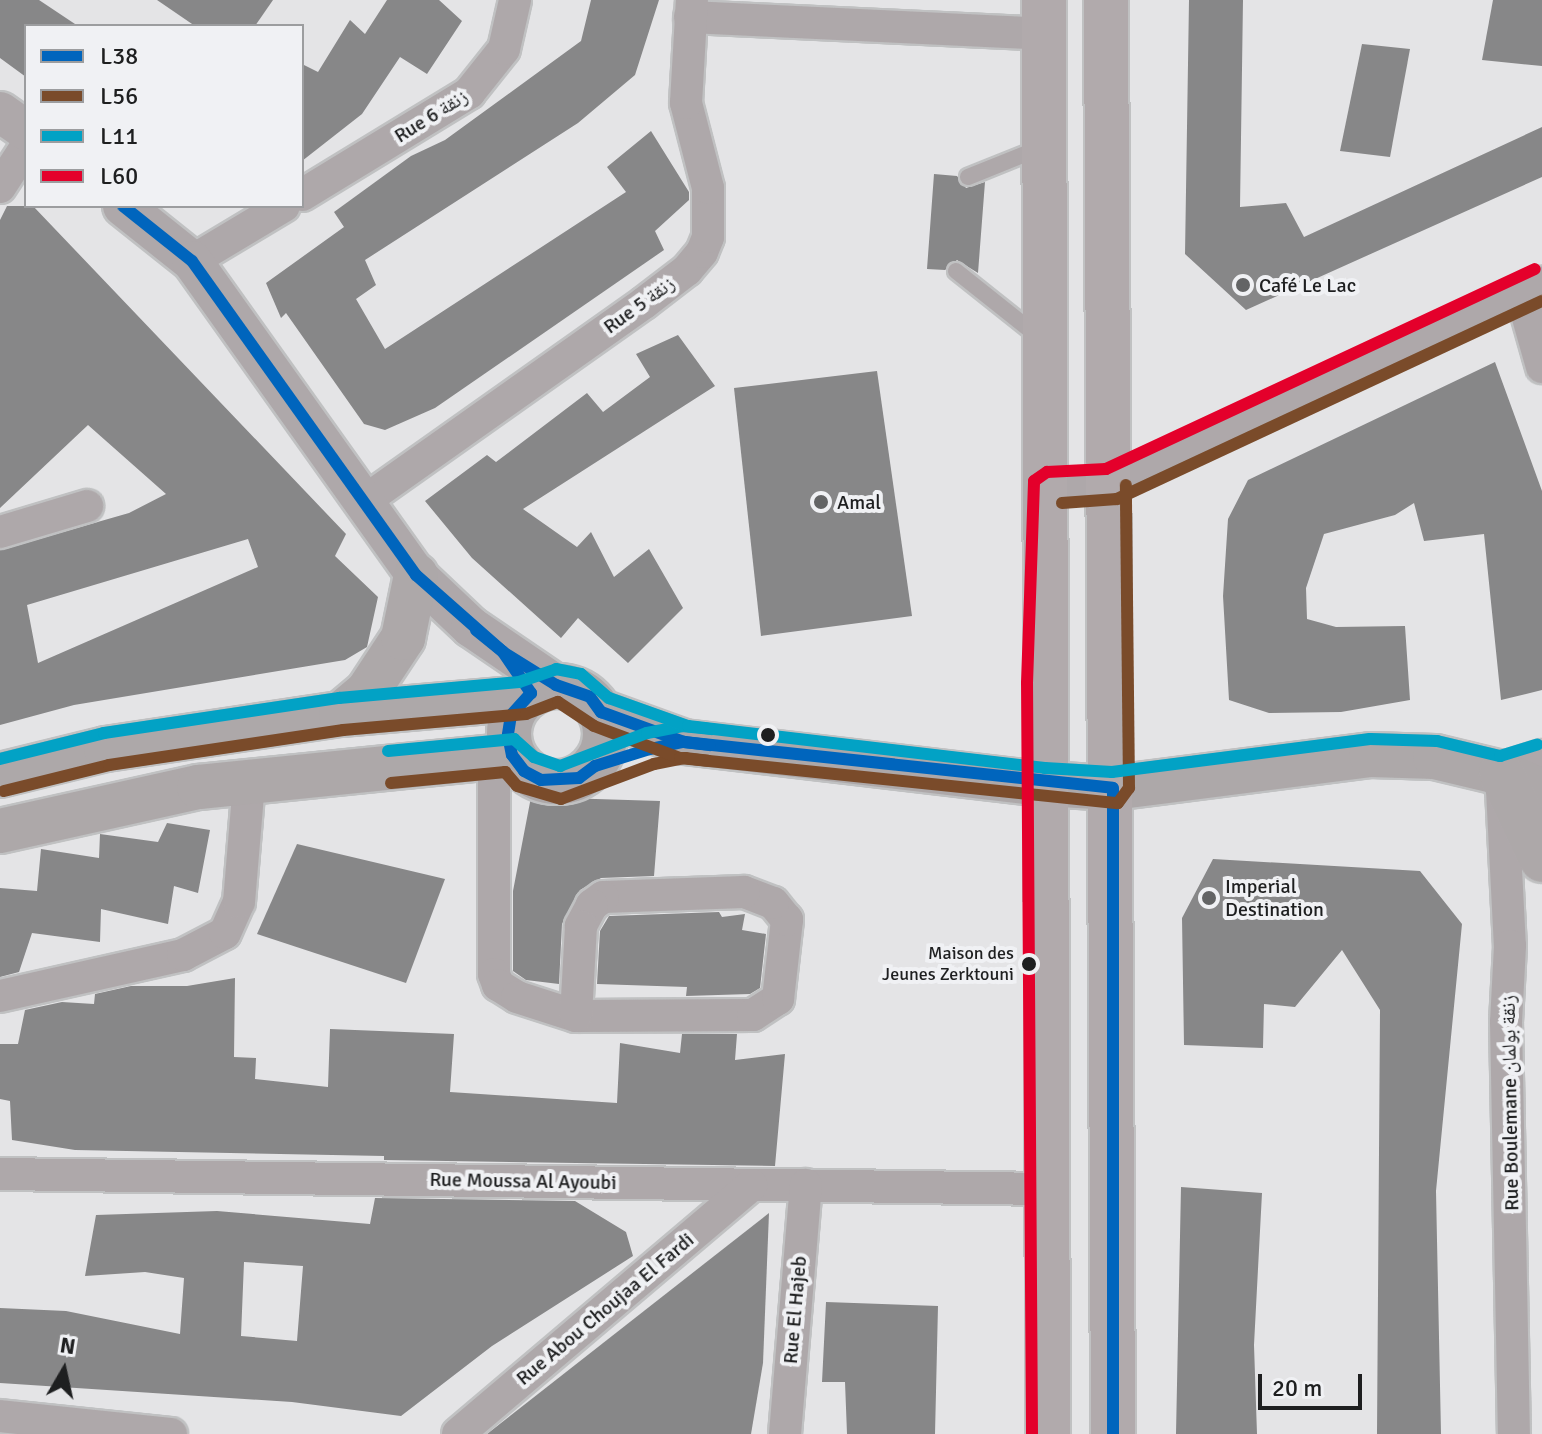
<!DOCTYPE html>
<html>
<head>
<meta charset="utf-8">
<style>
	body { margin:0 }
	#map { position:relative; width:1542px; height:1434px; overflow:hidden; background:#e4e4e6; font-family:Signika,"Noto Naskh Arabic",sans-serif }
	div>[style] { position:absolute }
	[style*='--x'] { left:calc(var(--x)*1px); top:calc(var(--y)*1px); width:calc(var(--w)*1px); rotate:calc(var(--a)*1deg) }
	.building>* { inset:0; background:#878788 }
	.roads { filter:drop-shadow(2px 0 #c0c1c2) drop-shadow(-2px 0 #c0c1c2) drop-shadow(0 2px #c0c1c2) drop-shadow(0 -2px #c0c1c2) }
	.service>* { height:16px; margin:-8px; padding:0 8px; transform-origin:8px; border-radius:8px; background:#aea8aa }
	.minor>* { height:32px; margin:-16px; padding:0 16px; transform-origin:16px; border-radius:16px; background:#aea8aa }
	.tertiary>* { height:40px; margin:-20px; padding:0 20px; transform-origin:20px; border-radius:20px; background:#aea8aa }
	.secondary>* { height:44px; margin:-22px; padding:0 22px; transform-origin:22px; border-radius:22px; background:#ada8a9 }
	.secondary>.ring { margin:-22px; padding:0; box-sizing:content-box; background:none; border:44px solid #ada8a9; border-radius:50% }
	.primary>* { height:44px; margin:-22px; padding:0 22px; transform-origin:22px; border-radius:22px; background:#b1aaac }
	.bus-1>* { height:12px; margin:-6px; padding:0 6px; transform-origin:6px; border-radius:6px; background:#0065bd }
	.bus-2>* { height:12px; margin:-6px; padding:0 6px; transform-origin:6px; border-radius:6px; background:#7a4b2a }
	.bus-3>* { height:12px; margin:-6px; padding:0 6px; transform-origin:6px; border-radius:6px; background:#02a2c5 }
	.bus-4>* { height:12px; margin:-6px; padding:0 6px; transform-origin:6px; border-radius:6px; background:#e4002b }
	.dots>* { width:22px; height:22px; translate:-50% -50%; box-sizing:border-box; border:4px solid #f0f1f4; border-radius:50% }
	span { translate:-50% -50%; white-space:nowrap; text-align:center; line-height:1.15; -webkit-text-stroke:8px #f0f1f4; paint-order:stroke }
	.bus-label { font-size:18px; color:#1e1f20 }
	.right { translate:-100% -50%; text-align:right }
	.street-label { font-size:20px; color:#1e1f20 }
	.poi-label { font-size:20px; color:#1e1f20 }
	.left { translate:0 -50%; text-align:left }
	.legend { position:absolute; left:24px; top:24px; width:280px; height:184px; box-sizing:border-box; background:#f0f1f4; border:2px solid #9c9d9f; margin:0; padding:10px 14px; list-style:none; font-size:24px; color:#1e1f20 }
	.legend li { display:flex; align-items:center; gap:16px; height:40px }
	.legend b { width:40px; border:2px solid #9c9d9f }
	.north { position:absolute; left:24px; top:1330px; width:80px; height:80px; -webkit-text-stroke:6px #f0f1f4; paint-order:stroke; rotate:9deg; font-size:22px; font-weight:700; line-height:32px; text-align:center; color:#1e1f20 }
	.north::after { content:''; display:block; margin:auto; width:28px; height:36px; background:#1e1f20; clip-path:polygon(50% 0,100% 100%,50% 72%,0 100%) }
	.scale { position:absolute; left:1258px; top:1374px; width:104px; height:36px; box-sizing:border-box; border:4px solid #1e1f20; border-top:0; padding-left:10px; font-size:24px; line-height:28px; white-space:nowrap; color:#1e1f20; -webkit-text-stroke:6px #f0f1f4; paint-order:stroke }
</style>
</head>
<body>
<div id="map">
	<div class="building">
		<div style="clip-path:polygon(0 0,39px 0,78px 26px,26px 26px,26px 77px,0 58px)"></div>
		<div style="clip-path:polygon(157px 0,273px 0,255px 26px,195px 26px)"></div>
		<div style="clip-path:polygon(387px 0,439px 0,462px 21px,427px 74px,400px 57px,362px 114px,302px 161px,302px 64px,318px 72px,350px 20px,365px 34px)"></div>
		<div style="clip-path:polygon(591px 0,659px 0,635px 75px,578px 123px,365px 260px,376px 285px,356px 299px,385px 349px,626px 192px,607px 167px,651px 131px,689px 192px,689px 200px,655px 231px,664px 250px,435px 408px,385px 430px,364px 424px,286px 313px,281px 318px,266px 283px,344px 227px,334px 212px,411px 156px,445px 140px,581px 41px)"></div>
		<div style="clip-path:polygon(1189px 0,1243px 0,1240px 207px,1286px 203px,1304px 237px,1542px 127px,1542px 177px,1246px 310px,1185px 254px)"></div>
		<div style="clip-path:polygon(1493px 0,1542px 0,1542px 66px,1482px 60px)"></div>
		<div style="clip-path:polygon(1362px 44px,1410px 49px,1390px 157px,1340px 151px)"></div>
		<div style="clip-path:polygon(934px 174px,957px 176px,966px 188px,985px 182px,978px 273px,957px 260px,945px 270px,927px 269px)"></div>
		<div style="clip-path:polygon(evenodd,7px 206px,33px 206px,346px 534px,335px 556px,378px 597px,367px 647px,345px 660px,74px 705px,0 725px,0 550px,129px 513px,166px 494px,88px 425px,0 508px,0 220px,7px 206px,248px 539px,258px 567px,38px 663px,27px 605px,248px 539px)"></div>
		<div style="clip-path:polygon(678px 335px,715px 386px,523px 509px,577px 547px,591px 532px,614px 577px,649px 549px,683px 608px,628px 663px,578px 618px,561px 638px,472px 558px,425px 501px,487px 455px,496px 462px,587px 393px,603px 412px,650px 377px,636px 354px)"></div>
		<div style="clip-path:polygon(1495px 362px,1542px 491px,1542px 690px,1501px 700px,1484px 534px,1424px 541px,1414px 503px,1395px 515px,1324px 534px,1306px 588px,1307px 619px,1336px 627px,1405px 626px,1410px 700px,1341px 712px,1269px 713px,1229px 700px,1223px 596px,1228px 519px,1248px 480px)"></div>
		<div style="clip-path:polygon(877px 371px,912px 616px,761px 636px,734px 388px)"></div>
		<div style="clip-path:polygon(531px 797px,660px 801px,654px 876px,601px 878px,580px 890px,562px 924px,559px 984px,526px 980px,513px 971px,513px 891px)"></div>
		<div style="clip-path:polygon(167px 823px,210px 830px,198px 893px,174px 886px,168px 924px,101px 909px,100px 942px,32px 933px,19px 972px,0 977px,0 888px,37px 891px,41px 849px,99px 858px,100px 834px,158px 842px)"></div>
		<div style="clip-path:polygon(297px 844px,445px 879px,406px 983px,257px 934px)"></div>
		<div style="clip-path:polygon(1213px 859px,1420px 871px,1462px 924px,1436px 1191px,1441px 1434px,1377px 1434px,1380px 1010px,1342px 950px,1295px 1007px,1264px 1004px,1263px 1048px,1184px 1045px,1182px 918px)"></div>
		<div style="clip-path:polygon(719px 912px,722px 917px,745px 914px,742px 930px,766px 934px,760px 988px,750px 994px,686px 996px,687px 987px,597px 984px,600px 931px,609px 916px)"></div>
		<div style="clip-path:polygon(235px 978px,234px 1057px,256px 1058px,255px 1079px,328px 1087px,330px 1029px,454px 1034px,450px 1092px,617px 1103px,620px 1043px,680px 1053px,682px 1034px,737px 1034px,735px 1060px,785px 1054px,775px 1166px,384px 1160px,384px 1156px,75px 1150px,12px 1140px,10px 1101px,0 1099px,0 1044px,18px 1044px,25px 1010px,62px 1002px,94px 1004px,95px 994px,131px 986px,187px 986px)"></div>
		<div style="clip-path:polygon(1181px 1187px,1262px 1193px,1254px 1345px,1257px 1434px,1176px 1434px)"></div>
		<div style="clip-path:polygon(evenodd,375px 1198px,575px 1201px,626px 1232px,633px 1256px,492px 1346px,401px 1416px,292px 1402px,0 1383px,0 1308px,66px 1311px,180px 1334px,184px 1278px,145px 1272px,85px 1276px,96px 1215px,217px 1211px,370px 1224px,375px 1198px,244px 1262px,303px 1266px,297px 1341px,241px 1336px,244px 1262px)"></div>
		<div style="clip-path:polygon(769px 1213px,763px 1363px,751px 1434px,487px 1434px)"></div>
		<div style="clip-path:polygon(826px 1302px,938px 1306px,935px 1434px,847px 1434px,845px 1382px,822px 1382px)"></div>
	</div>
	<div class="roads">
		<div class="service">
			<div style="--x:968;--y:177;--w:78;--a:-21.9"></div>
			<div style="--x:956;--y:271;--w:106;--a:38.5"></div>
		</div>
		<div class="minor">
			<div style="--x:690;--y:17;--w:354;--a:2.7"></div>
			<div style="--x:0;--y:187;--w:48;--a:-57"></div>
			<div style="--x:302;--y:195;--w:196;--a:-31.4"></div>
			<div style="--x:469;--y:93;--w:56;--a:-51.5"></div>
			<div style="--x:504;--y:49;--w:50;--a:-77.3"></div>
			<div style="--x:192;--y:261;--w:107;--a:-30.9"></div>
			<div style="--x:1521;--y:293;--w:77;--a:74.2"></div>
			<div style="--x:1049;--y:488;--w:61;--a:-2.8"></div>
			<div style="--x:1110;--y:485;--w:477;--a:-25.1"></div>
			<div style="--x:363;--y:502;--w:344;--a:-35.3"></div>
			<div style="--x:644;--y:303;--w:54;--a:-37.5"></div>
			<div style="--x:687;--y:270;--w:23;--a:-50"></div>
			<div style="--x:702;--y:252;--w:16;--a:-68"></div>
			<div style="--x:708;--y:237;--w:49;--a:-90"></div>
			<div style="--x:708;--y:188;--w:88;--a:-104.5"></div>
			<div style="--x:686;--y:103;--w:103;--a:-86.7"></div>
			<div style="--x:0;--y:532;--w:91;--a:-16.6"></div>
			<div style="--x:494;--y:757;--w:217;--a:90"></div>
			<div style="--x:494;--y:974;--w:12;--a:70"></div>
			<div style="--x:498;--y:985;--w:22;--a:32"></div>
			<div style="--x:517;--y:997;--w:62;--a:17.9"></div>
			<div style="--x:576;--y:1016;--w:177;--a:-0.3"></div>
			<div style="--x:753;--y:1015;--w:30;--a:-33"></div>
			<div style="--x:778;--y:999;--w:80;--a:-83.5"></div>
			<div style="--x:787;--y:920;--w:22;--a:-129"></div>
			<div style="--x:773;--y:903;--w:31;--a:-159"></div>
			<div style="--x:744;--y:892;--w:141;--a:178"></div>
			<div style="--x:603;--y:897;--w:14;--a:144"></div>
			<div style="--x:592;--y:905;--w:24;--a:118"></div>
			<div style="--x:581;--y:926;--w:90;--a:93.2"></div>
			<div style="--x:1502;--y:790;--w:156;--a:87.1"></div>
			<div style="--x:1510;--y:946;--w:76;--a:93"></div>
			<div style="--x:1506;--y:1022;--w:412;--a:88.9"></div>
			<div style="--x:0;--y:996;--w:188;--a:-12.6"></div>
			<div style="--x:183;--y:955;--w:47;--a:-27.6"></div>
			<div style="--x:225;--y:933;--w:34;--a:-66"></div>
			<div style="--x:239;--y:902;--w:120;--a:-85.2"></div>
			<div style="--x:0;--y:1174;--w:1046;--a:0.82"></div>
			<div style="--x:0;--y:1416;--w:172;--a:6"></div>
			<div style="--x:458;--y:1434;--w:385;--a:-40.3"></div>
			<div style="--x:785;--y:1434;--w:250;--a:-85.2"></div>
		</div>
		<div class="tertiary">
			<div style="--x:0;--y:112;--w:32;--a:35"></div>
			<div style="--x:123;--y:206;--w:88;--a:38.6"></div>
			<div style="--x:192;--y:261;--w:386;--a:54.5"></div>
			<div style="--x:416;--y:575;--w:76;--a:43.4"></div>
			<div style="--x:471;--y:627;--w:103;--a:34.3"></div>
			<div style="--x:1501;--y:773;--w:43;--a:-17.6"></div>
		</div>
		<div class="secondary">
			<div class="ring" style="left:509px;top:686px;width:52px;height:52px"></div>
			<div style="--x:601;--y:712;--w:88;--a:19.9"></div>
			<div style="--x:684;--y:742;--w:362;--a:6.7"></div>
			<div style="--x:1044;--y:784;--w:69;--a:3.3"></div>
			<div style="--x:1113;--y:788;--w:260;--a:-7.3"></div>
			<div style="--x:1371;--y:755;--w:64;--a:1.8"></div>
			<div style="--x:1435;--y:757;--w:68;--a:13.6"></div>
			<div style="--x:1501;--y:773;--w:45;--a:23.7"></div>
			<div style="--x:341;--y:714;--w:35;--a:-40"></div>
			<div style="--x:368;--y:691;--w:64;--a:-56.6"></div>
			<div style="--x:403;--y:638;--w:64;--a:-78.3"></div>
			<div style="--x:1501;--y:773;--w:96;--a:64.8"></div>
			<div style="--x:0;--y:775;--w:109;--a:-13.8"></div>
			<div style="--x:106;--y:749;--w:238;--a:-8.5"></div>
			<div style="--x:341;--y:714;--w:183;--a:-5"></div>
			<div style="--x:0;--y:831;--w:204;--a:-12.5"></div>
			<div style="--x:199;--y:787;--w:315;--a:-5.8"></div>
		</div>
		<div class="primary">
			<div style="--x:1044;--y:0;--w:1434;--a:89.84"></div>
			<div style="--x:1106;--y:0;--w:1434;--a:89.72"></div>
		</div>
	</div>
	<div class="bus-1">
		<div style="--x:123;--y:206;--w:88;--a:38.6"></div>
		<div style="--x:192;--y:261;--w:386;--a:54.5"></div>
		<div style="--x:416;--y:575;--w:116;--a:41.5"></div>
		<div style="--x:503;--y:652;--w:62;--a:31.9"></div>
		<div style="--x:556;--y:685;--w:36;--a:19"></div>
		<div style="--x:590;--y:697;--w:19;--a:54"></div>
		<div style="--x:601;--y:712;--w:88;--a:19.9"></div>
		<div style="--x:684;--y:742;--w:431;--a:6.1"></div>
		<div style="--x:1113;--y:788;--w:646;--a:90"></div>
		<div style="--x:476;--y:630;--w:35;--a:39"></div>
		<div style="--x:503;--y:652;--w:50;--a:55.7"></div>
		<div style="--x:531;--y:693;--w:30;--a:132"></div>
		<div style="--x:511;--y:715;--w:20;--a:99"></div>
		<div style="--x:508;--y:735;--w:20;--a:79"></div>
		<div style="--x:512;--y:755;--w:20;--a:53"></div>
		<div style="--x:524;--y:771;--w:19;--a:28"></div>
		<div style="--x:541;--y:780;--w:38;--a:-3"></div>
		<div style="--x:579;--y:778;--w:20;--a:-37"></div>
		<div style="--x:595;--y:766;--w:58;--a:-17.2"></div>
		<div style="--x:650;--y:749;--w:35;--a:-12"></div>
		<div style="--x:684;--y:742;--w:26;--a:7"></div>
	</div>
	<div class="bus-2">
		<div style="--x:1062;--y:503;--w:55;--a:-4.2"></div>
		<div style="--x:1117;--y:499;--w:469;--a:-25"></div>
		<div style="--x:391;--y:783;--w:115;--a:-5.5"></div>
		<div style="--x:505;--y:772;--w:18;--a:49"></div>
		<div style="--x:517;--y:786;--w:46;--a:16.5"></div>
		<div style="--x:561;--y:799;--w:99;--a:-20.6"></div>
		<div style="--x:654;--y:764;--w:32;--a:-11"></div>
		<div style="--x:685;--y:758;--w:23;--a:7"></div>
		<div style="--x:4;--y:791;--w:108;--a:-13.9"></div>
		<div style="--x:109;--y:765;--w:237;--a:-8.5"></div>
		<div style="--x:343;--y:730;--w:184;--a:-5"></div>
		<div style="--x:526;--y:714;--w:34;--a:-21"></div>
		<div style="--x:558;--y:702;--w:43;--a:33.7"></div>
		<div style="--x:594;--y:726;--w:92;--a:20.4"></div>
		<div style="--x:680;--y:758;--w:440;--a:5.9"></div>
		<div style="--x:1118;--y:803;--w:19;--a:-54"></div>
		<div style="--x:1129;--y:788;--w:303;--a:-90.6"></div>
	</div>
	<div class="bus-3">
		<div style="--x:388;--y:751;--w:127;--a:-5.4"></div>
		<div style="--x:514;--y:739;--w:27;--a:42"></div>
		<div style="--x:534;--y:757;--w:28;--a:19"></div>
		<div style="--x:560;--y:766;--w:93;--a:-20.8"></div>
		<div style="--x:647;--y:733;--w:36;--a:-11"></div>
		<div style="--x:682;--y:726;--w:30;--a:6"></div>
		<div style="--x:0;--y:759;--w:107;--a:-14"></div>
		<div style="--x:104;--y:733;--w:238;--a:-8.5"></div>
		<div style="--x:339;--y:698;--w:181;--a:-5.1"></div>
		<div style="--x:519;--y:682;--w:39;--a:-19"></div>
		<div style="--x:556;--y:669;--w:25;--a:11"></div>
		<div style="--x:581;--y:674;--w:37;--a:41"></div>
		<div style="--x:609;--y:698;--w:84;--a:19.5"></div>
		<div style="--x:688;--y:726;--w:359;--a:6.7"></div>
		<div style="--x:1045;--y:768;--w:67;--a:3.4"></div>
		<div style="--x:1112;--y:772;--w:260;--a:-7.3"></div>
		<div style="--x:1370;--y:739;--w:67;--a:1.7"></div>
		<div style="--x:1437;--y:741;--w:65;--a:13.4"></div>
		<div style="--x:1500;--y:756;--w:39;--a:-17"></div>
	</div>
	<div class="bus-4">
		<div style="--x:1032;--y:1434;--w:751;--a:-90.38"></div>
		<div style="--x:1027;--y:683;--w:202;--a:-88"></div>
		<div style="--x:1034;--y:481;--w:16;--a:-35"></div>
		<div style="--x:1047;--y:472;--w:59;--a:-2.9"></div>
		<div style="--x:1106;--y:469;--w:473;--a:-25"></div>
	</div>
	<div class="dots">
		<div style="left:1243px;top:285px;background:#636465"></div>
		<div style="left:821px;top:502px;background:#636465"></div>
		<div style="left:768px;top:735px;background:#1e1f20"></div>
		<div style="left:1209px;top:898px;background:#636465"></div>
		<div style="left:1029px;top:964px;background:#1e1f20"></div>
	</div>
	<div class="bus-label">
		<span class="right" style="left:1014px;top:964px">Maison des<br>Jeunes Zerktouni</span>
	</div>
	<div class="street-label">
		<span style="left:431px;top:116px;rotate:-32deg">Rue 6 زنقة</span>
		<span style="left:639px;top:305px;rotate:-36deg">Rue 5 زنقة</span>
		<span style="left:1510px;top:1103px;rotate:-91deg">Rue Boulemane زنقة بولمان</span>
		<span style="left:523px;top:1181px;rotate:1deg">Rue Moussa Al Ayoubi</span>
		<span style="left:605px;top:1309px;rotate:-40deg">Rue Abou Choujaa El Fardi</span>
		<span style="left:795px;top:1310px;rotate:-85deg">Rue El Hajeb</span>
	</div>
	<div class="poi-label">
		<span class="left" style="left:1259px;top:285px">Café Le Lac</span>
		<span class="left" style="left:837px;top:502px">Amal</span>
		<span class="left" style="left:1225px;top:898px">Imperial<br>Destination</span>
	</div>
	<ul class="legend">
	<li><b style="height:10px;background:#0065bd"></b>L38</li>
	<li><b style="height:10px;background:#7a4b2a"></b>L56</li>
	<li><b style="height:10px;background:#02a2c5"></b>L11</li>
	<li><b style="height:10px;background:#e4002b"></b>L60</li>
	</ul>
	<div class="north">N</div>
	<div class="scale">20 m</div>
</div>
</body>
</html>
